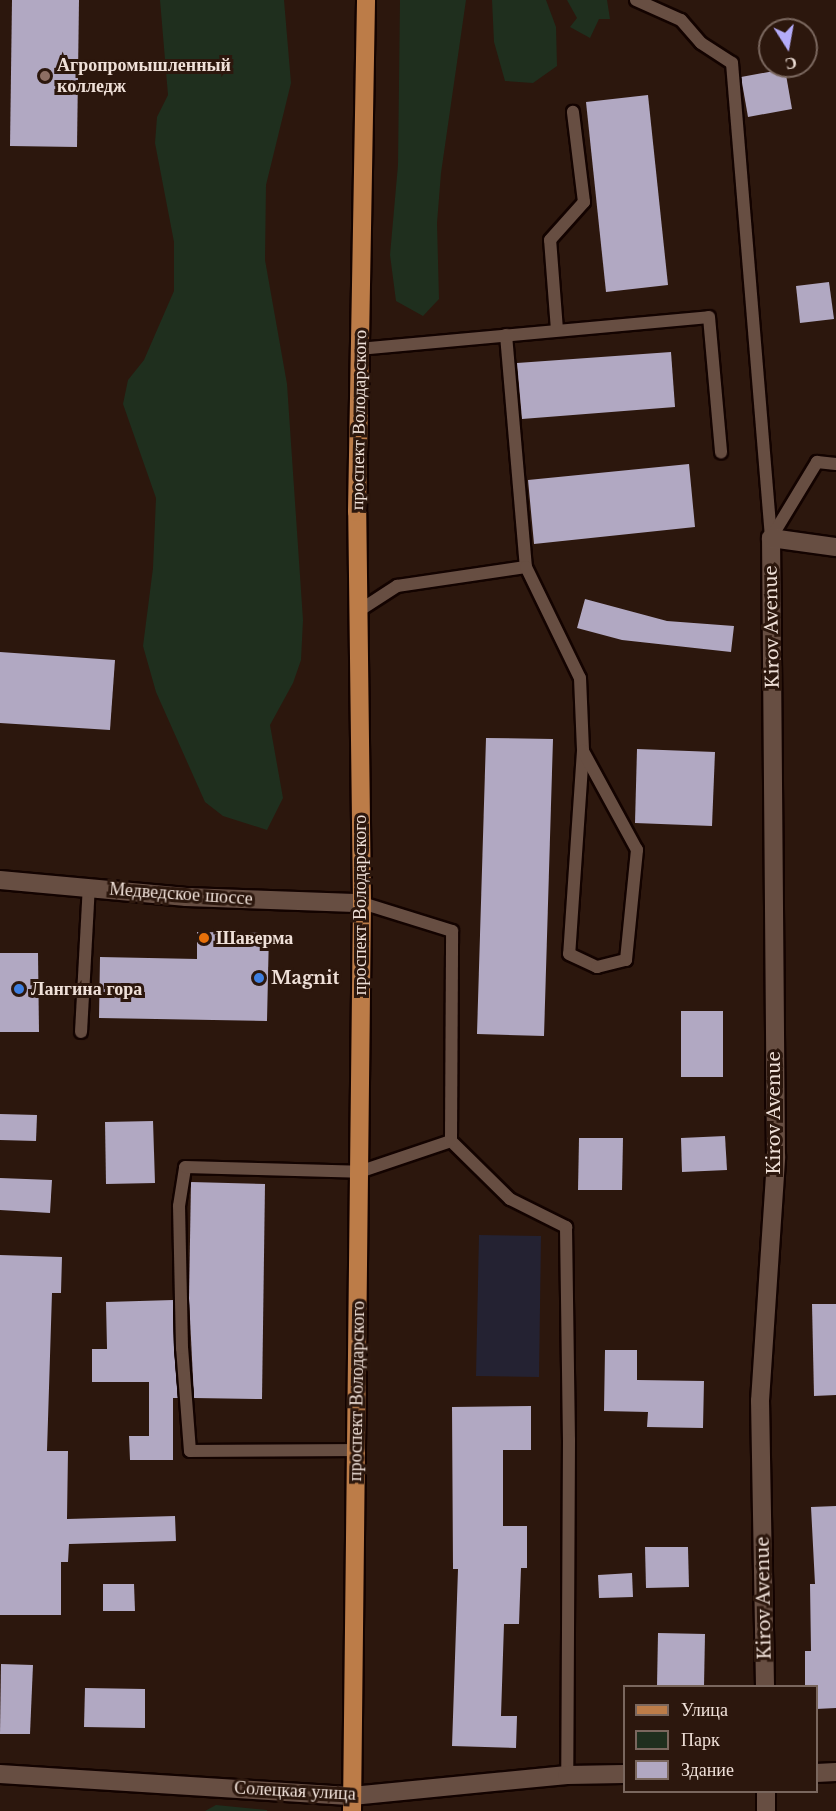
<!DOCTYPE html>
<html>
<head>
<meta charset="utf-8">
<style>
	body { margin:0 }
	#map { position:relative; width:836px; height:1811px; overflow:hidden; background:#2c170d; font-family:"Libre Baskerville",serif }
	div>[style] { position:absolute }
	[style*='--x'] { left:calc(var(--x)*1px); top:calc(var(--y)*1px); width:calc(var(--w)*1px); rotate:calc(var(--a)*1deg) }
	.commercial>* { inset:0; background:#242232 }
	.green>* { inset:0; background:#1f2f1e }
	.building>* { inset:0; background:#b1a8c2 }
	.roads { filter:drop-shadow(2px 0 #130300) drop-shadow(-2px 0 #130300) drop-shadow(0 2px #130300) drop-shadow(0 -2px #130300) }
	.lane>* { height:12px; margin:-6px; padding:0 6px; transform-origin:6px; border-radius:6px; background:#674e42 }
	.street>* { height:18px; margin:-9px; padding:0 9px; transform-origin:9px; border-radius:9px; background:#674e42 }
	.secondary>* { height:18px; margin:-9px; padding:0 9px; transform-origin:9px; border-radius:9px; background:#674e42 }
	.primary>* { height:18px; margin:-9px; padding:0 9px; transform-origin:9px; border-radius:9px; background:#bc7c48 }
	.dots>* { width:16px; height:16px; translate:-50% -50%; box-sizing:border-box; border:3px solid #2c170d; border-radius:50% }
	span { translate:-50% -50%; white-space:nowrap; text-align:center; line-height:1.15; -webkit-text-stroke:6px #2c170d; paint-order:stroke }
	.poi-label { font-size:18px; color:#efe0d8; font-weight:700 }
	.left { translate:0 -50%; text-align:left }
	.street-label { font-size:18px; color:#efe0d8 }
	.legend { position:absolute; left:623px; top:1685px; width:195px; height:108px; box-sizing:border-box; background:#2c170d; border:2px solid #7a675e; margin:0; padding:8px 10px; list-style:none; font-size:18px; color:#efe0d8 }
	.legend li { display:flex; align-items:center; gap:12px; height:30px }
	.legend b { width:30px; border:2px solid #7a675e }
	.north { position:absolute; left:758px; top:18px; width:60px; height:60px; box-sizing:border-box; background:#2c170d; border:2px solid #7a675e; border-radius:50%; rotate:169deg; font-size:16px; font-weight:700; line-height:24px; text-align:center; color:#efe0d8 }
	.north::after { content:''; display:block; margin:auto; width:21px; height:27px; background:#b4acf9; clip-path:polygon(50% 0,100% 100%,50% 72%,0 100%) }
</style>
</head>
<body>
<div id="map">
	<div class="commercial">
		<div style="clip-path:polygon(479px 1235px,541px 1236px,539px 1377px,476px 1376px)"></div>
	</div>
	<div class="green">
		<div style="clip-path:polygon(160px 0,284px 0,291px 83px,266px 185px,265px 260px,287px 384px,303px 620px,301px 660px,293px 683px,270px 725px,283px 798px,267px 830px,223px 816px,205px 802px,156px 692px,143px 646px,153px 568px,156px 498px,123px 404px,128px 380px,144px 360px,174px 291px,174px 242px,155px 143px,157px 117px,168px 95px)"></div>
		<div style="clip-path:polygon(400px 0,466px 0,441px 173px,437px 223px,439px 299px,423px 316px,396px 301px,390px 255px,398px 165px)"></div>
		<div style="clip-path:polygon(492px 0,546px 0,556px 27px,557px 66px,533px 83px,505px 81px,494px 42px)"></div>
		<div style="clip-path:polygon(567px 0,607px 0,610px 19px,599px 19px,590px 38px,570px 27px,577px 18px)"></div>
		<div style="clip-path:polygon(216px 1805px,267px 1810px,267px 1811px,205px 1811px)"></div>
	</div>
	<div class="building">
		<div style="clip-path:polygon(12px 0,79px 0,77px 147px,10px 146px)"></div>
		<div style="clip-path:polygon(785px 69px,792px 109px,748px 117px,741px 77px)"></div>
		<div style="clip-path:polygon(648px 95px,668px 285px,606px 292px,586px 102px)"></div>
		<div style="clip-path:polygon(829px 282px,834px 319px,800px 323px,796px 286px)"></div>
		<div style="clip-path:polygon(671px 352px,675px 407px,522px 419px,517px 363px)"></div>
		<div style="clip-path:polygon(689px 464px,695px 527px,534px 544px,528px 480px)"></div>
		<div style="clip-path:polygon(585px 599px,667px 621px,734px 626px,731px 652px,622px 640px,577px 628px)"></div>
		<div style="clip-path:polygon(0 652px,115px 660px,110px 730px,0 723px)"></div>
		<div style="clip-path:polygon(486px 738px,553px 739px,544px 1036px,477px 1034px)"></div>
		<div style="clip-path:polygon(637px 749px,715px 752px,712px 826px,635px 823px)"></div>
		<div style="clip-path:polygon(197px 932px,269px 933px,267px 1021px,99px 1018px,100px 957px,197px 959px)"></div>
		<div style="clip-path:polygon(0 953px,38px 953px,39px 1032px,0 1032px)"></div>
		<div style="clip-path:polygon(681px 1011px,723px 1011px,723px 1077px,681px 1077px)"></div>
		<div style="clip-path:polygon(0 1114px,37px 1115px,36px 1141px,0 1140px)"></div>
		<div style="clip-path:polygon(153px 1121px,155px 1183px,106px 1184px,105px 1122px)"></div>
		<div style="clip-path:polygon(725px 1136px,727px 1170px,682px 1172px,681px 1138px)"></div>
		<div style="clip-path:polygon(579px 1138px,623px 1138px,622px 1190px,578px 1190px)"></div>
		<div style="clip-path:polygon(0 1178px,52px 1180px,50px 1213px,0 1210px)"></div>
		<div style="clip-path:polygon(191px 1182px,265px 1184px,262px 1399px,194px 1398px,189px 1299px)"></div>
		<div style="clip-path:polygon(0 1255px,62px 1257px,61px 1293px,52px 1293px,47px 1451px,68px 1451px,67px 1519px,175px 1516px,176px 1541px,69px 1544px,68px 1562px,61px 1562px,61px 1615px,0 1615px)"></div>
		<div style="clip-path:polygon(173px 1300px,178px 1398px,173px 1398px,173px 1460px,130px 1460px,129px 1436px,149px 1436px,149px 1382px,92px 1382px,92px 1349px,107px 1349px,106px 1302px)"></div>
		<div style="clip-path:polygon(812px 1304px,836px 1304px,836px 1395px,814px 1396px)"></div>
		<div style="clip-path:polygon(605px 1350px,637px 1350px,637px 1380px,704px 1381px,703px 1428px,647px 1427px,648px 1412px,604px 1411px)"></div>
		<div style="clip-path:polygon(531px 1406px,531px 1450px,503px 1450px,503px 1526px,527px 1526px,527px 1568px,521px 1568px,519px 1624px,504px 1624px,501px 1716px,517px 1716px,516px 1748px,452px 1746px,458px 1569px,453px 1569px,452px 1407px)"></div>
		<div style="clip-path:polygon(836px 1506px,836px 1708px,816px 1709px,816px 1686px,805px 1686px,805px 1651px,811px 1651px,810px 1584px,815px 1584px,811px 1507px)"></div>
		<div style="clip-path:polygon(645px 1547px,688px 1547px,689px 1587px,646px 1588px)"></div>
		<div style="clip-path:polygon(632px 1573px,633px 1597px,599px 1598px,598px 1575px)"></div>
		<div style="clip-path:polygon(103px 1584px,134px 1584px,135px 1611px,103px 1611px)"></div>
		<div style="clip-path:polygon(658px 1633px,705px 1634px,704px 1686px,657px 1686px)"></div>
		<div style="clip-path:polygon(1px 1664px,33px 1665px,30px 1734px,0 1734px)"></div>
		<div style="clip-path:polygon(85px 1688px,145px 1689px,145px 1728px,84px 1727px)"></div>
	</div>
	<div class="roads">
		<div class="lane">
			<div style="--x:636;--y:0;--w:49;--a:24"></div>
			<div style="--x:681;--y:20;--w:30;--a:49"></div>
			<div style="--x:701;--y:43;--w:37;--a:33"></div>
			<div style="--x:732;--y:63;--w:477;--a:85.3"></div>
			<div style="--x:557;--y:330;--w:90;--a:-94.4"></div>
			<div style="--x:550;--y:240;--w:51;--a:-48.2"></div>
			<div style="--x:584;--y:202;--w:91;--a:-97"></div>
			<div style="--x:506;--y:335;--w:233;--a:85.1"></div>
			<div style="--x:359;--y:349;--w:351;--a:-5.2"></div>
			<div style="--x:709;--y:317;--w:136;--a:84.9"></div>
			<div style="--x:771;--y:538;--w:89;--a:-58.8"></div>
			<div style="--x:817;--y:462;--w:19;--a:6"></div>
			<div style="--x:357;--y:612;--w:48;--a:-33"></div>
			<div style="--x:397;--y:586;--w:130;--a:-8.4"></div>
			<div style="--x:526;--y:567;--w:123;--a:64.1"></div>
			<div style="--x:580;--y:678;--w:73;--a:87.6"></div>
			<div style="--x:583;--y:751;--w:203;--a:93.9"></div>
			<div style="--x:569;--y:954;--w:31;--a:25"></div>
			<div style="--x:597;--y:967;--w:30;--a:-14"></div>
			<div style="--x:626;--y:960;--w:111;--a:-84.3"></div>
			<div style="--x:637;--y:850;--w:113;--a:-118.6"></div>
			<div style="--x:81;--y:1032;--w:146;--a:-86.9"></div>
			<div style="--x:451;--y:1141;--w:83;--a:44.5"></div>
			<div style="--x:510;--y:1199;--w:63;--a:26.6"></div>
			<div style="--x:566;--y:1227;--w:213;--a:89.2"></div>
			<div style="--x:569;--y:1440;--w:335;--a:90.3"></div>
			<div style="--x:356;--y:1450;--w:166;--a:179.7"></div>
			<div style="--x:190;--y:1451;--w:103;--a:-94.4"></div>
			<div style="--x:182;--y:1348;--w:142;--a:-91.2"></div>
			<div style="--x:179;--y:1206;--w:39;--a:-81"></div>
			<div style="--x:185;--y:1167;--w:174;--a:1.6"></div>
			<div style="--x:359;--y:1172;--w:97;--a:-18.6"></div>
			<div style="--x:451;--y:1141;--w:210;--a:-89.7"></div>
			<div style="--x:452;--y:931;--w:94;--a:-162.7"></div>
		</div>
		<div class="street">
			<div style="--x:765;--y:1686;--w:285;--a:-91"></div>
			<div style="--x:760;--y:1401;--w:245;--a:-86.2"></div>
			<div style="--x:776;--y:1157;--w:619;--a:-90.46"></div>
			<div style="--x:771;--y:538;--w:66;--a:7.9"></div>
			<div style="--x:816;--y:1773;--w:20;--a:-3"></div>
			<div style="--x:0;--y:1774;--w:353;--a:3.6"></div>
			<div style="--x:352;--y:1796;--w:216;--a:-5.6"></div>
			<div style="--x:567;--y:1775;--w:57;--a:-1"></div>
			<div style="--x:766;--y:1792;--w:19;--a:90"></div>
		</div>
		<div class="secondary">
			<div style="--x:0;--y:880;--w:187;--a:5.2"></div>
			<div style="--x:186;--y:897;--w:176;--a:2"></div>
		</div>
		<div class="primary">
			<div style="--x:352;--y:1811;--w:908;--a:-89.37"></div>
			<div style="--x:362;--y:903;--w:391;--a:-90.7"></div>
			<div style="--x:357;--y:512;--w:512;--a:-88.99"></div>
		</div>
	</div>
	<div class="dots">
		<div style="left:45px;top:76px;background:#8d6e63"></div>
		<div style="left:204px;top:938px;background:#e8710a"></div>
		<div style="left:259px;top:978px;background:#3f7fe0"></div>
		<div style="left:19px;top:989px;background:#3f7fe0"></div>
	</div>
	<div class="poi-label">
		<span class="left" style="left:57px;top:76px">Агропромышленный<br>колледж</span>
		<span class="left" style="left:216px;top:938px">Шаверма</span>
		<span class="left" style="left:271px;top:978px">Magnit</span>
		<span class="left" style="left:31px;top:989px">Лангина гора</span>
	</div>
	<div class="street-label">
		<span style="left:359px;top:420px;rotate:-89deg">проспект Володарского</span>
		<span style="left:772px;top:627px;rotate:-91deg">Kirov Avenue</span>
		<span style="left:181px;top:894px;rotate:4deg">Медведское шоссе</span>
		<span style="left:360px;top:905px;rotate:-90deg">проспект Володарского</span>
		<span style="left:774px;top:1113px;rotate:-90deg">Kirov Avenue</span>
		<span style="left:357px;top:1391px;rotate:-89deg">проспект Володарского</span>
		<span style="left:764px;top:1598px;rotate:-91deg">Kirov Avenue</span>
		<span style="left:295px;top:1791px;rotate:3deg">Солецкая улица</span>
	</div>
	<ul class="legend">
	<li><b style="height:8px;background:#bc7c48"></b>Улица</li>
	<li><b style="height:16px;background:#1f2f1e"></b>Парк</li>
	<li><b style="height:16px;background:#b1a8c2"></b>Здание</li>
	</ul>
	<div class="north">С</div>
</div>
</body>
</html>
